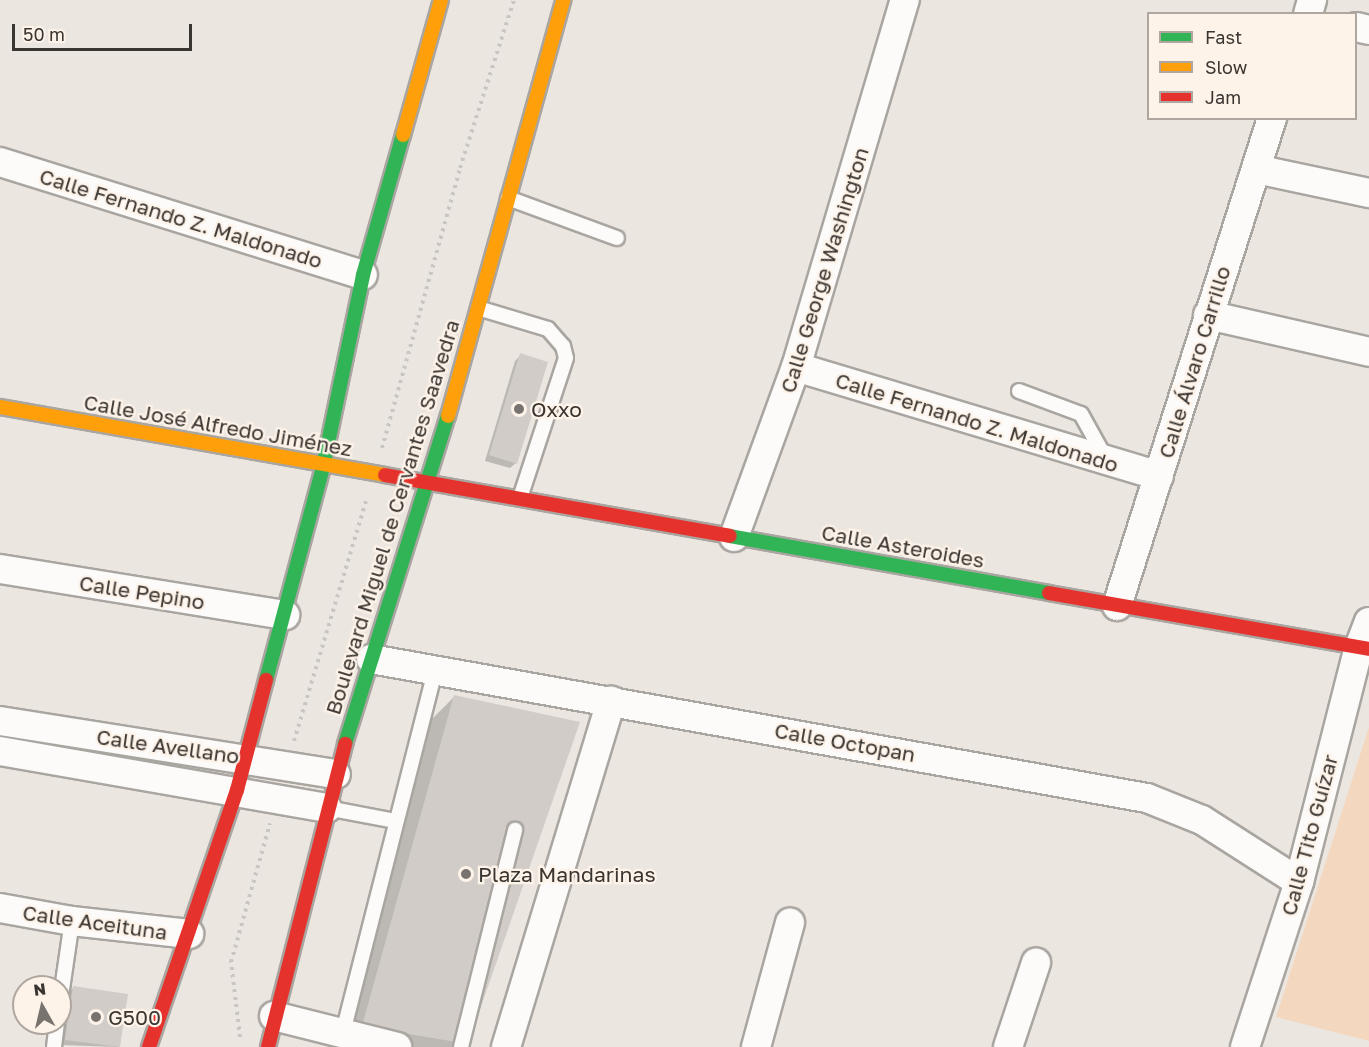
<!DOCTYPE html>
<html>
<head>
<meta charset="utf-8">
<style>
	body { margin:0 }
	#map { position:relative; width:1369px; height:1047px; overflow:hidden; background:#ece6e0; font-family:"Golos Text",sans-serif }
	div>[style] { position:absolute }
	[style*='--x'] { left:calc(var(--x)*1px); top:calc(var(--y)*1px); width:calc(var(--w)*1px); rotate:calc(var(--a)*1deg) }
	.green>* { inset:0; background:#f3d7be }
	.shadow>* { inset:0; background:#0003 }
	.building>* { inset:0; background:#d1ccc8 }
	.path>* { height:4px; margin-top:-2px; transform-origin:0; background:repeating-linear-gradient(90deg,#c8c5c3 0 3px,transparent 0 7.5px) }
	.roads { filter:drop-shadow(2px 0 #a9a5a0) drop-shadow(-2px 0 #a9a5a0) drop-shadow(0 2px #a9a5a0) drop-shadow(0 -2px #a9a5a0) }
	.lane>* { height:14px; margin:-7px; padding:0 7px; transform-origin:7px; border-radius:7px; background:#fcfbfa }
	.street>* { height:28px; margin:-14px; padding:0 14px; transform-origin:14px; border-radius:14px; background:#fcfbfa }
	.fast>* { height:14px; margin:-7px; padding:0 7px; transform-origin:7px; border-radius:7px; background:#30b455 }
	.slow>* { height:14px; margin:-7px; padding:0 7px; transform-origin:7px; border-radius:7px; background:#ff9f0a }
	.jam>* { height:14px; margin:-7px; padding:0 7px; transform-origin:7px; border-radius:7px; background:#e5322d }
	.dots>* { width:16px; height:16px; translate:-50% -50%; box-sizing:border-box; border:3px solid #fef3e9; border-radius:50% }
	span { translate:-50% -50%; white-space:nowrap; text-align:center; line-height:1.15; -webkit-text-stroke:4.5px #fef3e9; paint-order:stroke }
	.street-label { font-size:21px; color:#393531 }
	.poi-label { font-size:21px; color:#393531 }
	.left { translate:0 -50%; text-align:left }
	.legend { position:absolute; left:1147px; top:12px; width:210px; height:108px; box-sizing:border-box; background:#fef3e9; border:2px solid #afa79f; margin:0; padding:8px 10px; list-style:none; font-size:18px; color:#393531 }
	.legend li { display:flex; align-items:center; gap:12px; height:30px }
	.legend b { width:30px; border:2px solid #afa79f }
	.north { position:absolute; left:12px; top:975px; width:60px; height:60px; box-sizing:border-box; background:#fef3e9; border:2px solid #afa79f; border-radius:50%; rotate:352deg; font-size:16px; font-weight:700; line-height:24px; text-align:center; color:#393531 }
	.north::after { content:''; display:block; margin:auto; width:21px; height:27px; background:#78736e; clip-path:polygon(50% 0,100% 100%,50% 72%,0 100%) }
	.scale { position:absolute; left:12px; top:24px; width:180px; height:27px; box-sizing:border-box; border:3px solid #393531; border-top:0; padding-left:8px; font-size:18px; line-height:21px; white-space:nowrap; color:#393531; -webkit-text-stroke:4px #fef3e9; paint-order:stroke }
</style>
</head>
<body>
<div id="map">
	<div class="green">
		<div style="clip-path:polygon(1369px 727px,1369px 1041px,1276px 1017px)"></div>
	</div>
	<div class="shadow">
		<div style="clip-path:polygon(521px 355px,516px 463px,510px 468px,485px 461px,515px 361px)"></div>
		<div style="clip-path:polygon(454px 697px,463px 1047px,341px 1047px,432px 719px)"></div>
		<div style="clip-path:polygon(73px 988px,127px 995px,118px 1047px,60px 1045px,68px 993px)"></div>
	</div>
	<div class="building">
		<div style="clip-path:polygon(520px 353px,548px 362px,517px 464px,489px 455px)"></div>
		<div style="clip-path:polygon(454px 695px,580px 722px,468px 1044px,362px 1026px)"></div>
		<div style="clip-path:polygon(73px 986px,128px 994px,120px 1047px,65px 1040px)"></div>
	</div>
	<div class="path">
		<div style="--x:382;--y:448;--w:291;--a:-74.4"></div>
		<div style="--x:460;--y:168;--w:176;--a:-72.2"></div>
		<div style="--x:294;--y:741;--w:254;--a:-73.3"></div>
		<div style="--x:240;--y:1037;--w:76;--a:-96.8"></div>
		<div style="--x:231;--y:962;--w:144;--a:-74.3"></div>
	</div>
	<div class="roads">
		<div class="lane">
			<div style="--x:508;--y:198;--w:116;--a:20.2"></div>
			<div style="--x:478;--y:308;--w:73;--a:16.7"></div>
			<div style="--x:548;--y:329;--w:23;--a:49"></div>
			<div style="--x:563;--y:346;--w:12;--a:76"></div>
			<div style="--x:566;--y:358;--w:147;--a:108.2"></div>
			<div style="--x:1019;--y:391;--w:66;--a:20.4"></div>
			<div style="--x:1081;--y:414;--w:51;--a:60.9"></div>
			<div style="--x:327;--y:808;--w:69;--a:10.8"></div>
			<div style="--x:60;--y:1003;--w:83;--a:-81.7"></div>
			<div style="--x:342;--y:1036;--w:380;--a:-75.7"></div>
			<div style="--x:54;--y:1047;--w:24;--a:-83"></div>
			<div style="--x:461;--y:1047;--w:224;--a:-76"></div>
		</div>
		<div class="street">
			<div style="--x:1308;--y:14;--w:15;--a:-74"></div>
			<div style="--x:1356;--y:27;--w:13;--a:13"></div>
			<div style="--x:0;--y:162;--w:380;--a:17.3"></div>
			<div style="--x:1256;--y:169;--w:116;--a:12"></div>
			<div style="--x:1208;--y:315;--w:165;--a:12.9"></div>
			<div style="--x:796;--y:367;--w:379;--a:16.7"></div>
			<div style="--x:734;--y:537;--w:181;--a:-70"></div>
			<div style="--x:796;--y:367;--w:383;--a:-73.5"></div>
			<div style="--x:0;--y:569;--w:289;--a:9.2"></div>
			<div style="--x:1117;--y:606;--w:512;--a:-72.38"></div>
			<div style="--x:371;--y:659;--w:788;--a:10.16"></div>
			<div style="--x:1147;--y:798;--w:59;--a:21.8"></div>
			<div style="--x:1202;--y:820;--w:115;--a:32.6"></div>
			<div style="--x:0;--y:721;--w:340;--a:9"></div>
			<div style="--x:0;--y:751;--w:332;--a:9.9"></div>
			<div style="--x:0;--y:908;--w:73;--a:10.2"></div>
			<div style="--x:72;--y:921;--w:118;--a:6.3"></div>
			<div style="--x:274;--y:1016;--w:127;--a:14.1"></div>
			<div style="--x:506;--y:1047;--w:362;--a:-73.1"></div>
			<div style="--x:756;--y:1047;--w:129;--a:-74.7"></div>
			<div style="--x:1008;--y:1047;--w:89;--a:-71.6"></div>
			<div style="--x:1245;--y:1047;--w:174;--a:-71.9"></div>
			<div style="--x:1299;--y:882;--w:239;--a:-75.7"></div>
			<div style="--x:1358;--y:650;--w:30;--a:-69"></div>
		</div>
		<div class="fast">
			<div style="--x:730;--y:536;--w:324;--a:10.1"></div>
			<div style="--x:266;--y:680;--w:220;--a:-75"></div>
			<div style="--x:323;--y:467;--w:196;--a:-78.2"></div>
			<div style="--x:363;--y:275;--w:146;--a:-74.1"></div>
			<div style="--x:345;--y:744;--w:344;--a:-72.6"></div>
		</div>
		<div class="slow">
			<div style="--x:403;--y:135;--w:140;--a:-74.3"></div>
			<div style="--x:0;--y:407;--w:391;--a:10"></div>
			<div style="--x:448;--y:416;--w:432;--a:-74.5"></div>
		</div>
		<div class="jam">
			<div style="--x:385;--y:475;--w:350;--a:10"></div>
			<div style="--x:1049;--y:593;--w:325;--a:9.9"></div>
			<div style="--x:149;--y:1047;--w:272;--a:-71.1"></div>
			<div style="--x:237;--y:790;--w:114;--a:-75.2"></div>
			<div style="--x:268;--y:1047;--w:313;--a:-75.7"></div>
		</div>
	</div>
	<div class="dots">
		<div style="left:519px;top:409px;background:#78736e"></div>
		<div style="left:466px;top:874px;background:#78736e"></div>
		<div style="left:96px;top:1017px;background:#78736e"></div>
	</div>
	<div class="street-label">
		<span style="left:181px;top:218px;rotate:17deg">Calle Fernando Z. Maldonado</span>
		<span style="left:824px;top:270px;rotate:-73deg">Calle George Washington</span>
		<span style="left:1194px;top:362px;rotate:-73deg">Calle Álvaro Carrillo</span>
		<span style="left:977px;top:422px;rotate:17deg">Calle Fernando Z. Maldonado</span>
		<span style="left:218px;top:425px;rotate:10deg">Calle José Alfredo Jiménez</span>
		<span style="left:392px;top:517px;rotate:-73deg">Boulevard Miguel de Cervantes Saavedra</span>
		<span style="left:903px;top:546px;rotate:10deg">Calle Asteroides</span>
		<span style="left:142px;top:592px;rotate:9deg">Calle Pepino</span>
		<span style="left:845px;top:742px;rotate:10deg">Calle Octopan</span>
		<span style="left:168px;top:746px;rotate:8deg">Calle Avellano</span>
		<span style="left:1309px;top:835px;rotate:-75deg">Calle Tito Guízar</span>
		<span style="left:95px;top:922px;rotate:8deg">Calle Aceituna</span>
	</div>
	<div class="poi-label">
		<span class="left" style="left:531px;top:409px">Oxxo</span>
		<span class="left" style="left:478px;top:874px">Plaza Mandarinas</span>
		<span class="left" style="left:108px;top:1017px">G500</span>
	</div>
	<ul class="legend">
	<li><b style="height:8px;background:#30b455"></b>Fast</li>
	<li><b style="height:8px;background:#ff9f0a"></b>Slow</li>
	<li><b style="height:8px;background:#e5322d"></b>Jam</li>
	</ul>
	<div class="north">N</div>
	<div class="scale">50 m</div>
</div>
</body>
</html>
